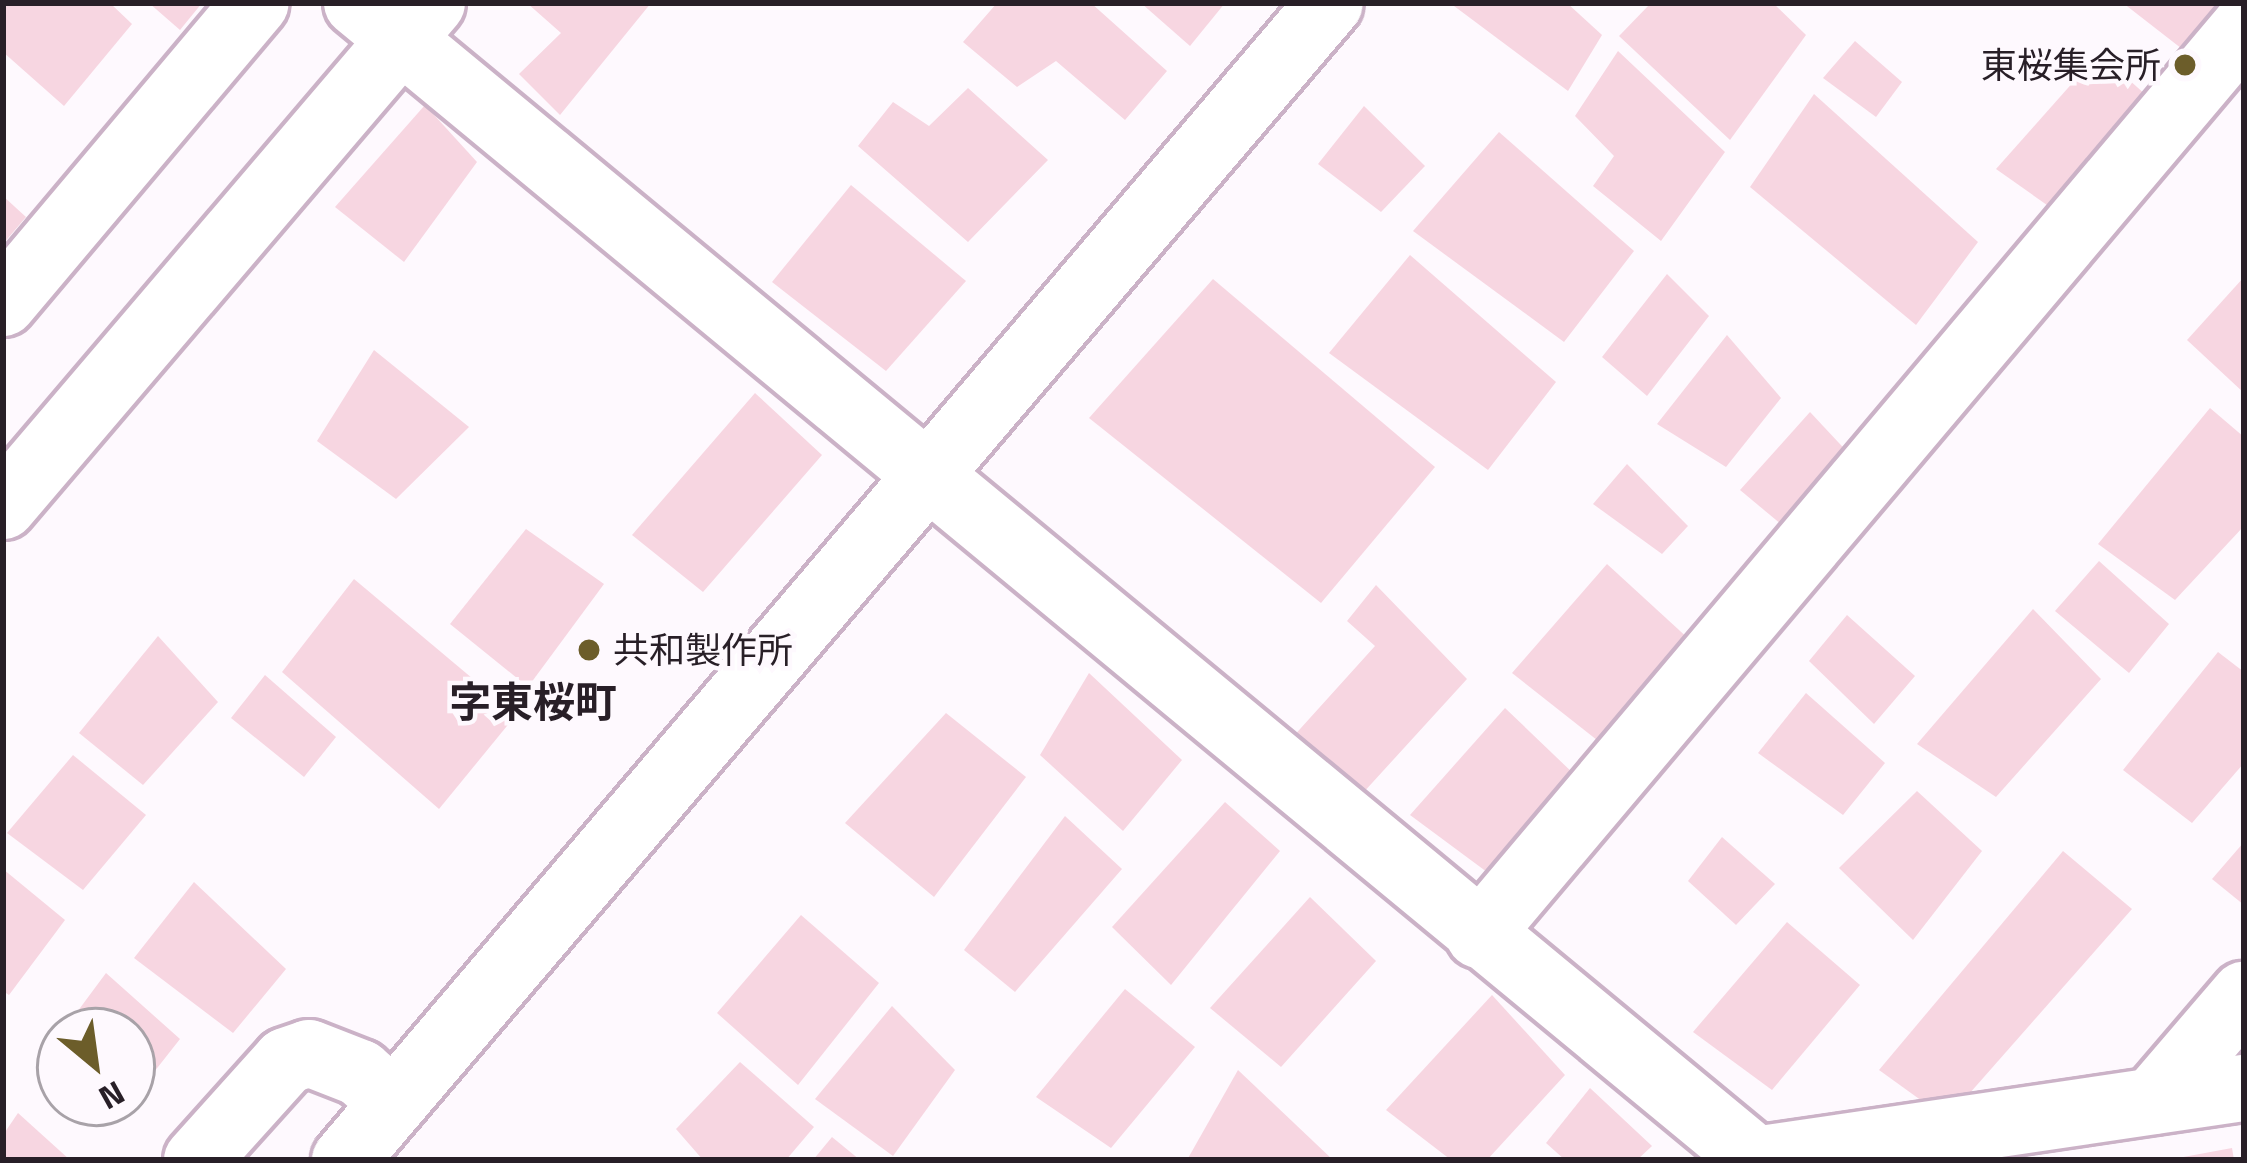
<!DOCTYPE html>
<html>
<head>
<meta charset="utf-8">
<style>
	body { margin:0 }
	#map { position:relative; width:2247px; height:1163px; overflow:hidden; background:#fef9fe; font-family:"Titillium Web","Noto Sans JP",sans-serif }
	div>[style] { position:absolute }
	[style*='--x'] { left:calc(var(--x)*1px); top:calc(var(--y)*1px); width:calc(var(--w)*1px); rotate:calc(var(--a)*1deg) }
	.building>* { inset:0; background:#f7d6e1 }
	.roads { filter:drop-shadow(3px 0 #cbb2c7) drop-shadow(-3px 0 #cbb2c7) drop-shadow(0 3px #cbb2c7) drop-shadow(0 -3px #cbb2c7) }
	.minor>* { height:66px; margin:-33px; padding:0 33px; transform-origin:33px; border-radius:33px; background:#fff }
	.dots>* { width:33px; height:33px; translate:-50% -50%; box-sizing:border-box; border:6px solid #fef9fe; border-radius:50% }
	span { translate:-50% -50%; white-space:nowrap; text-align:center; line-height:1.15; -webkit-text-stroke:9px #fef9fe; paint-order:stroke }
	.poi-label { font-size:36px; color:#281f27 }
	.right { translate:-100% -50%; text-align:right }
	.left { translate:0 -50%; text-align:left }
	.quarter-label { font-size:42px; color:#281f27; font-weight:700 }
	.frame { position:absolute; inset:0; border:6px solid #281f27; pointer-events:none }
	.north { position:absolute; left:36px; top:1007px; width:120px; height:120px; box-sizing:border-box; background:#fef9fe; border:3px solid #a8a2a8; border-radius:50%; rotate:151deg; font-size:33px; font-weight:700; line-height:48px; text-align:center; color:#281f27 }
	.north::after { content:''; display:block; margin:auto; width:42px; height:54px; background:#6c5d2a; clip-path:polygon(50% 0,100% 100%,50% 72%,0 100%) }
</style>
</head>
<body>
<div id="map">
	<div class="building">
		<div style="clip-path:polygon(3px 3px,110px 3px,132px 24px,64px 106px,3px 52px)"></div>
		<div style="clip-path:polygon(149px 3px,202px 3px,180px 30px)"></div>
		<div style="clip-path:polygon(527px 3px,651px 3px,560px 115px,519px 74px,561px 33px)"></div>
		<div style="clip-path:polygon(997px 3px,1091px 3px,1167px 71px,1125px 120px,1056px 61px,1017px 87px,963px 42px)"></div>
		<div style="clip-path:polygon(1141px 3px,1225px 3px,1190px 46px)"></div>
		<div style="clip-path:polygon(1450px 3px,1567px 3px,1602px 35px,1568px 91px)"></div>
		<div style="clip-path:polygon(1651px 3px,1773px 3px,1806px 35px,1730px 140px,1619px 36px)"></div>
		<div style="clip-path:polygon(2123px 3px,2244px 3px,2195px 59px)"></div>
		<div style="clip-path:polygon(1855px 41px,1902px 82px,1876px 117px,1823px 78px)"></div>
		<div style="clip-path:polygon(1618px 51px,1725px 152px,1661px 241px,1593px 186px,1614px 156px,1575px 116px)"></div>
		<div style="clip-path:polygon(2099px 53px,2156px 104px,2054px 210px,1996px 169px)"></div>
		<div style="clip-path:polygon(968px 88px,1048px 160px,968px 242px,858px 146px,893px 102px,929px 126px)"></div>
		<div style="clip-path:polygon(1814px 94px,1978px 242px,1916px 325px,1750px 187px)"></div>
		<div style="clip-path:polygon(425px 105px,477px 162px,404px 262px,335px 207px)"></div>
		<div style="clip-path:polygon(1364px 106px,1425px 166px,1381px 212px,1318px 164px)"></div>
		<div style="clip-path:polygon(1499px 132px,1634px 251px,1564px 342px,1413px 231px)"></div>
		<div style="clip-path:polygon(851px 185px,966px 281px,886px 371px,772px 282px)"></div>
		<div style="clip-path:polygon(3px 196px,26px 217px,3px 244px)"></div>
		<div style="clip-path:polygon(1410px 255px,1556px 382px,1488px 470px,1329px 353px)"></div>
		<div style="clip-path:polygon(1667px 274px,1709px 316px,1647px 396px,1602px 357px)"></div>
		<div style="clip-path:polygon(2244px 277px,2244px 393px,2187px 340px)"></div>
		<div style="clip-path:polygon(1213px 279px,1435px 467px,1321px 603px,1089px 418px)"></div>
		<div style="clip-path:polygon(1727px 335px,1781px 398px,1726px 467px,1657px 424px)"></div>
		<div style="clip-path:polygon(374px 350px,469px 427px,396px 499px,317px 441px)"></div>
		<div style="clip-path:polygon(755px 393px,822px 455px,703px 592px,632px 535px)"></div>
		<div style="clip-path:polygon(2210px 408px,2244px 437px,2244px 526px,2175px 600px,2098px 544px)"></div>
		<div style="clip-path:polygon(1810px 412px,1853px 458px,1794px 535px,1740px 490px)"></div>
		<div style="clip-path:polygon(1627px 464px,1688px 526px,1662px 554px,1593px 504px)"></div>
		<div style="clip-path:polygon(526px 529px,604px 584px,528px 687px,450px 624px)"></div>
		<div style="clip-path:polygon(2099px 561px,2169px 624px,2129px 673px,2055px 611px)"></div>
		<div style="clip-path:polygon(1607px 564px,1691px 641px,1602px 744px,1512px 673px)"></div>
		<div style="clip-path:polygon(354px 579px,516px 715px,439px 809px,282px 672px)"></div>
		<div style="clip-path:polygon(1376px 585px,1467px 679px,1362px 794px,1291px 739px,1375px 646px,1347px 621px)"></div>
		<div style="clip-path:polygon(2033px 609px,2101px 679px,1996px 797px,1917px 744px)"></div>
		<div style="clip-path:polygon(1847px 615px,1915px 676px,1874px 724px,1809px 661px)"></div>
		<div style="clip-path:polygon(158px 636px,218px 702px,143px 785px,79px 733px)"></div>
		<div style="clip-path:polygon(2218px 652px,2244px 672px,2244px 763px,2192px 823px,2123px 770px)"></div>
		<div style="clip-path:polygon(1089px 673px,1182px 760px,1123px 831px,1040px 755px)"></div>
		<div style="clip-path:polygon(265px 675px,336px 737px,304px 777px,231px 718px)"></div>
		<div style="clip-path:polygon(1806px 693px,1885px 763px,1843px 815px,1758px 753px)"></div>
		<div style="clip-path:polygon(1505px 708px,1576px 776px,1495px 878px,1410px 815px)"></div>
		<div style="clip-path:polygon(946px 713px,1026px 777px,934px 897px,845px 823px)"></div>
		<div style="clip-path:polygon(73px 755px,146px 815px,83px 890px,7px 833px)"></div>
		<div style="clip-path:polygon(1917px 791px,1982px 851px,1913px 940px,1839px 868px)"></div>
		<div style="clip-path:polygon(1225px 802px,1280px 851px,1171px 985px,1112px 927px)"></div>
		<div style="clip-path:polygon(1065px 816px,1122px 869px,1015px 992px,964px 950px)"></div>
		<div style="clip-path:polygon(1722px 837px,1775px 884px,1736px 925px,1688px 881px)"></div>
		<div style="clip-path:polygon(2244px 842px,2244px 905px,2212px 879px)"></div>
		<div style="clip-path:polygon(2063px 851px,2132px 909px,1947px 1119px,1879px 1070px)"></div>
		<div style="clip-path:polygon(3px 869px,65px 920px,9px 995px,3px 991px)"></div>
		<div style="clip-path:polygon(194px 882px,286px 969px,233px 1033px,134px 958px)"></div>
		<div style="clip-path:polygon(1310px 897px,1376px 961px,1281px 1067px,1210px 1008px)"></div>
		<div style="clip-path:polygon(801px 915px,879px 983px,798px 1085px,717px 1013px)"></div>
		<div style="clip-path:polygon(1787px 922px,1860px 985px,1772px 1090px,1693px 1032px)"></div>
		<div style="clip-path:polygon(106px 973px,180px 1039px,132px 1100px,132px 1031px,63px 1031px)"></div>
		<div style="clip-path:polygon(1125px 989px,1195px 1047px,1111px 1148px,1036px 1097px)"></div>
		<div style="clip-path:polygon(1492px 995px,1565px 1075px,1487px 1160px,1451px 1160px,1386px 1110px)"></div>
		<div style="clip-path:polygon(892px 1006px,955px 1070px,893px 1156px,815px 1099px)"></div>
		<div style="clip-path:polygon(740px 1062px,814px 1127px,786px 1160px,703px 1160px,676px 1129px)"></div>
		<div style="clip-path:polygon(1238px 1070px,1333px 1160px,1187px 1160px)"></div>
		<div style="clip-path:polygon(1590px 1088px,1652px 1146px,1637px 1160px,1565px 1160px,1546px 1143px)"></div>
		<div style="clip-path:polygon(18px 1113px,70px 1160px,3px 1160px,3px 1135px)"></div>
		<div style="clip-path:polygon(832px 1137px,860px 1160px,813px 1160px)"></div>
		<div style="clip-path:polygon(2232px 1148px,2234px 1160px,2178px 1160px,2178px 1158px)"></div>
	</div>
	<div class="roads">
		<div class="minor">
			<div style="--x:357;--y:3;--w:1815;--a:39.59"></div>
			<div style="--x:3;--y:303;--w:392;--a:-49.9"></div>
			<div style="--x:3;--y:506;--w:661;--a:-49.54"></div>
			<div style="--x:1479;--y:935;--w:1187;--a:-49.85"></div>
			<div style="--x:2153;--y:1101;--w:140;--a:-49.4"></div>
			<div style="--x:197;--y:1160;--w:133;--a:-48"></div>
			<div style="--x:286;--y:1061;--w:24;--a:-19"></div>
			<div style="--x:309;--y:1053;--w:55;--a:21.4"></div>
			<div style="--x:360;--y:1073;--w:45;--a:41.4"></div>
			<div style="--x:345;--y:1160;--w:1519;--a:-49.59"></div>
			<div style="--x:1755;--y:1160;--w:494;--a:-8.4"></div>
		</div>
	</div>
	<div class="dots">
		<div style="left:2185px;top:65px;background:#6c5d2a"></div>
		<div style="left:589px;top:650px;background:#6c5d2a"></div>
	</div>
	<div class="poi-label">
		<span class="right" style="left:2161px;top:65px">東桜集会所</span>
		<span class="left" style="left:613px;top:650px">共和製作所</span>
	</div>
	<div class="quarter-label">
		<span style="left:533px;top:701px">字東桜町</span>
	</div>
	<div class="frame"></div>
	<div class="north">N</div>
</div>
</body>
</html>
